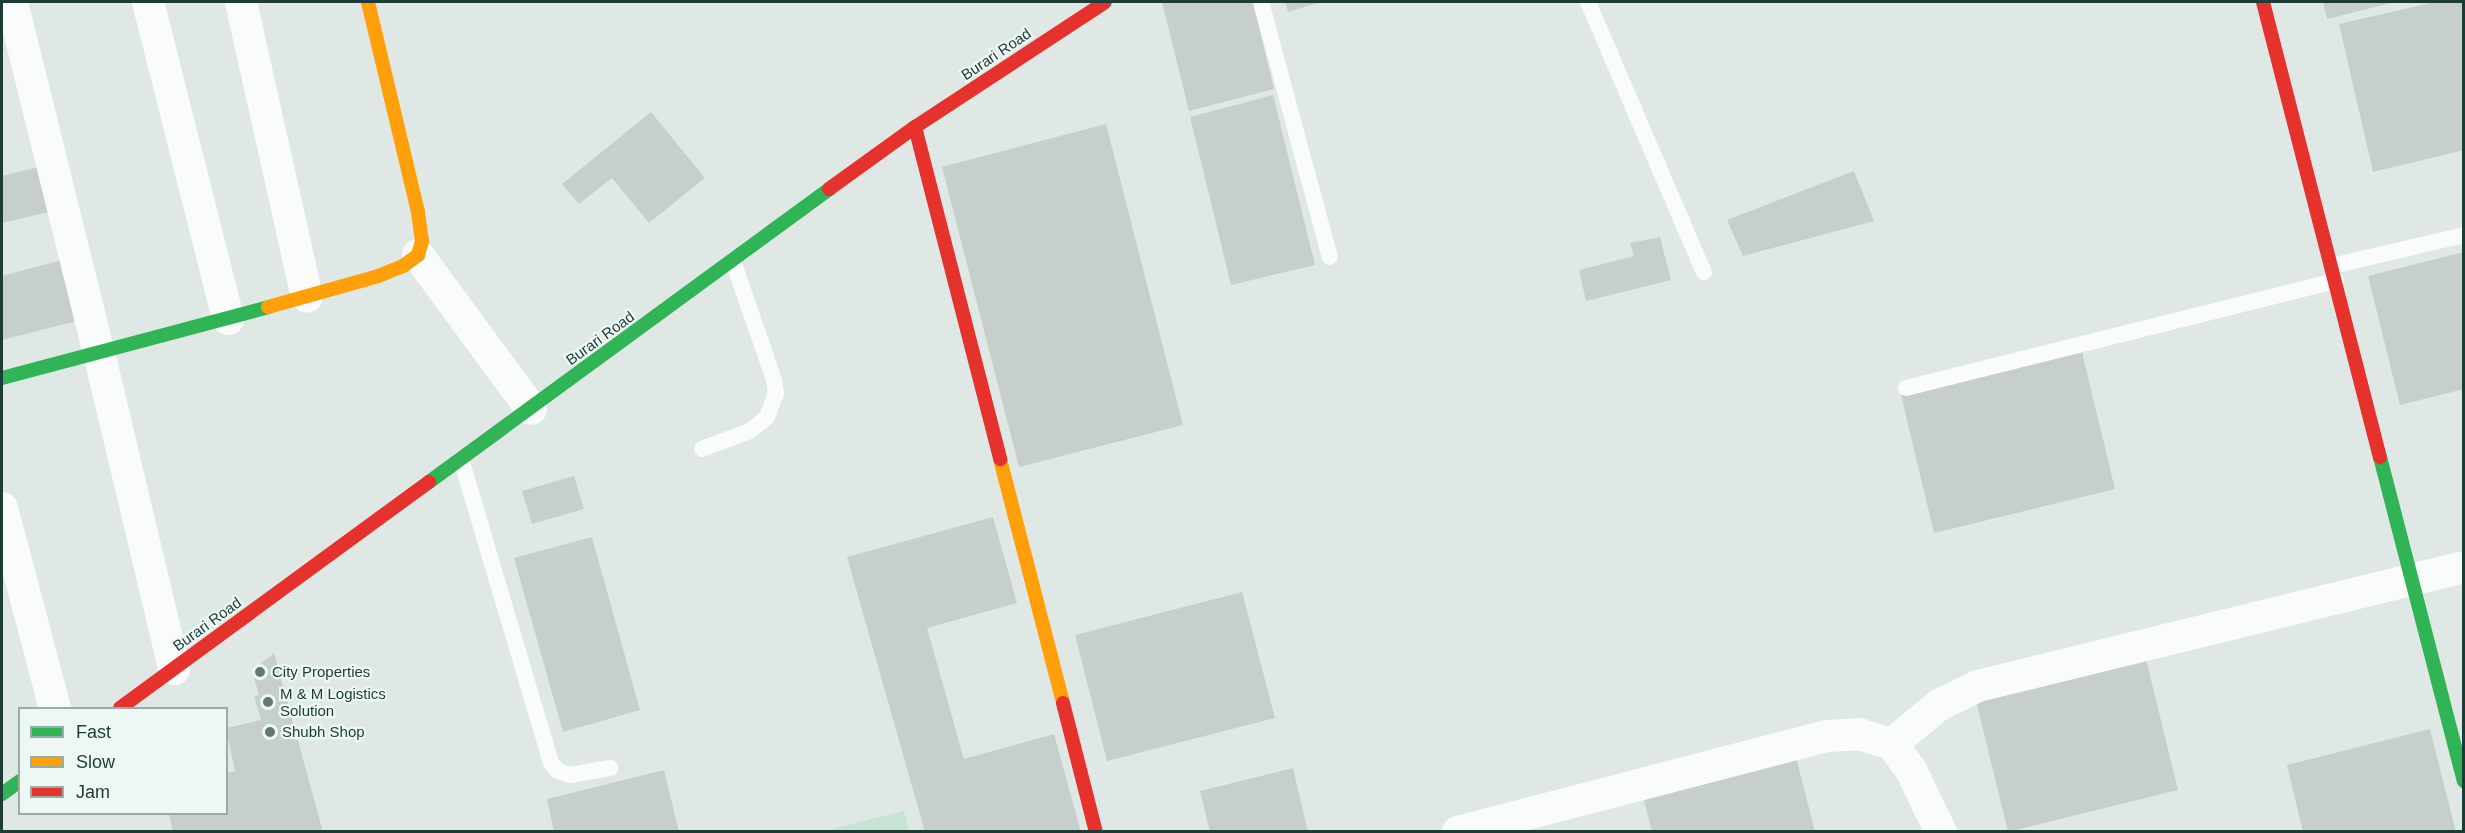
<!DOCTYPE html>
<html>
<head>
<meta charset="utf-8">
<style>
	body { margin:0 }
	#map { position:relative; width:2465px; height:833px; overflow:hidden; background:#e0e8e5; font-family:Helvetica,sans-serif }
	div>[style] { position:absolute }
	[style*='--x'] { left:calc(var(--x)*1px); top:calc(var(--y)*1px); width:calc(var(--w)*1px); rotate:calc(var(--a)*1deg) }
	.green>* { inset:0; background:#c7e3d3 }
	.building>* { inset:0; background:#c7cfcc }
	.lane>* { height:16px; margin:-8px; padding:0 8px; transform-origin:8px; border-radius:8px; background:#fafcfb }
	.street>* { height:32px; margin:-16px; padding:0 16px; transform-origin:16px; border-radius:16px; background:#fafcfb }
	.fast>* { height:14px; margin:-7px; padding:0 7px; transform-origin:7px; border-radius:7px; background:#30b455 }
	.slow>* { height:14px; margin:-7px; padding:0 7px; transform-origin:7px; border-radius:7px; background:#ff9f0a }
	.jam>* { height:14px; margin:-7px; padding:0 7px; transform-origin:7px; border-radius:7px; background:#e5322d }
	.dots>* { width:16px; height:16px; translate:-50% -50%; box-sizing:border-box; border:3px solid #edf7f3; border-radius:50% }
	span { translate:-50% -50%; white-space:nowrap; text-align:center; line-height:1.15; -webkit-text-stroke:4.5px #edf7f3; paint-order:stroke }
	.street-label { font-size:15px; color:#1d3b37 }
	.poi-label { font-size:15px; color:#1d3b37 }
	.left { translate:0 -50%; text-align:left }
	.frame { position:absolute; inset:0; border:3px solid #1d3b37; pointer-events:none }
	.legend { position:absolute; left:18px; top:707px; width:210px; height:108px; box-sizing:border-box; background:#edf7f3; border:2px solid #9aaca8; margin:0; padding:8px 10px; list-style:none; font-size:18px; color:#1d3b37 }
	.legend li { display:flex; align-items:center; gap:12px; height:30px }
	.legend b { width:30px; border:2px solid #9aaca8 }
</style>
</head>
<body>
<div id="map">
	<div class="green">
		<div style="clip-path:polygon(904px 811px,909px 831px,823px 831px)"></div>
	</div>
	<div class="building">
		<div style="clip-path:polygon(1162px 2px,1253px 2px,1274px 89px,1189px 111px)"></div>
		<div style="clip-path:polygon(1285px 2px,1321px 2px,1288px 12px)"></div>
		<div style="clip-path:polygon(2323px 2px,2395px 2px,2327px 19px)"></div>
		<div style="clip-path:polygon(2435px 2px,2464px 2px,2464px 150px,2373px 172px,2339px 24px)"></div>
		<div style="clip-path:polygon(1273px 95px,1315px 265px,1231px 285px,1190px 117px)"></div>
		<div style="clip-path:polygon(651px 112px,705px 178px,649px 223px,612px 178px,579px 204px,562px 184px)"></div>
		<div style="clip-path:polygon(1106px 124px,1183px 425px,1019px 467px,942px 167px)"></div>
		<div style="clip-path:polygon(42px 166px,53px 211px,2px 223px,2px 176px)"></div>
		<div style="clip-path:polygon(1854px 171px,1874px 221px,1743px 256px,1727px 220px)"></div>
		<div style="clip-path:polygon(1660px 237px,1671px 280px,1586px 301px,1579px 270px,1634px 256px,1630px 243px)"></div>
		<div style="clip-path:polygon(2464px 252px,2464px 389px,2400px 405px,2368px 276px)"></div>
		<div style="clip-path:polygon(69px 258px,85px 319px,2px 340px,2px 276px)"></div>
		<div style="clip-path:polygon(2082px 352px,2115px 489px,1934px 533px,1901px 395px)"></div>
		<div style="clip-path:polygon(574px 476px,584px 509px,532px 524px,522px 491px)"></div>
		<div style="clip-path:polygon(993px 517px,1017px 603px,927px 628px,964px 759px,1054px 734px,1081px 832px,925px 832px,847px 557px)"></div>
		<div style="clip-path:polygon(592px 537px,640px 710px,563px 732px,514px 558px)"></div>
		<div style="clip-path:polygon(1242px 592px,1275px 718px,1107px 761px,1075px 635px)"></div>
		<div style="clip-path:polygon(274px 653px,323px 832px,173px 832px,169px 814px,226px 814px,226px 773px,235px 771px,226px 728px,261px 720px,254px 696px,259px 695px,252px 671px)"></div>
		<div style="clip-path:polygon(2145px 655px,2178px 790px,2008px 832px,1975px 697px)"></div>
		<div style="clip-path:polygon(2430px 729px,2456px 832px,2303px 832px,2287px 765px)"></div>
		<div style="clip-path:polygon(1795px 753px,1815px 832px,1652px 832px,1642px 792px)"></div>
		<div style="clip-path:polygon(1293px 768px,1308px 832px,1210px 832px,1200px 791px)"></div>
		<div style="clip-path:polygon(664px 770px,679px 832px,554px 832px,547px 799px)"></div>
	</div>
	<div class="lane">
		<div style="--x:1261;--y:2;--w:264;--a:74.9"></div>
		<div style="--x:1588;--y:2;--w:294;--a:66.8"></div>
		<div style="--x:2332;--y:266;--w:136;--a:-13.2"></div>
		<div style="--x:1906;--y:388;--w:443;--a:-14"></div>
		<div style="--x:702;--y:449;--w:51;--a:-20.6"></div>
		<div style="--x:750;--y:431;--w:22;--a:-39"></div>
		<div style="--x:767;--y:417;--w:25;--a:-69"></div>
		<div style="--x:776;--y:394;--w:14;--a:-98"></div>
		<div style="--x:774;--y:380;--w:126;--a:-109"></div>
		<div style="--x:461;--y:459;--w:317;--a:73.5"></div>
		<div style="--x:551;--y:763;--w:11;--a:49"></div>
		<div style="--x:558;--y:771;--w:13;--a:18"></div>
		<div style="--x:570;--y:775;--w:41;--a:-9.9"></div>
	</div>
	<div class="street">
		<div style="--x:12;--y:2;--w:362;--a:76.1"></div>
		<div style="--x:99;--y:353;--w:325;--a:76.6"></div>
		<div style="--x:148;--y:2;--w:327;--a:75.8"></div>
		<div style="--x:241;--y:2;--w:302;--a:77.4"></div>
		<div style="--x:418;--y:255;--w:191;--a:53.7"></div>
		<div style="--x:2;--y:508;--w:207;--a:75.2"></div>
		<div style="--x:1892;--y:744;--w:61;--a:-39.7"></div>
		<div style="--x:1939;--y:705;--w:43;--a:-26"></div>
		<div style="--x:1978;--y:686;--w:500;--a:-13.76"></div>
		<div style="--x:1458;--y:832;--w:380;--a:-14.6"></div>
		<div style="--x:1826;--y:736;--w:33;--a:-3"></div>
		<div style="--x:1859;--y:734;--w:34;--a:17"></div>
		<div style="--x:1892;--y:744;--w:32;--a:54"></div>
		<div style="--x:1911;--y:770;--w:69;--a:64.2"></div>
	</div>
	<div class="fast">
		<div style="--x:2;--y:378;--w:275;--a:-14.9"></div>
		<div style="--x:2380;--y:457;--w:335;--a:75.5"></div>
		<div style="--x:429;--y:482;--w:496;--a:-36.2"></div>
		<div style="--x:2;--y:794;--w:22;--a:-36"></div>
	</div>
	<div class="slow">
		<div style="--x:268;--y:307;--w:114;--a:-15.7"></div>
		<div style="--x:378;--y:276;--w:27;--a:-22"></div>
		<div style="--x:403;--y:266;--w:19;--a:-36"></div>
		<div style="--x:418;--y:255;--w:15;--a:-74"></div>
		<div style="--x:422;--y:241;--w:29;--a:-98"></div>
		<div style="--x:418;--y:212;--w:216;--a:-103.4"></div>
		<div style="--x:1000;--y:459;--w:252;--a:75.5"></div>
	</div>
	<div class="jam">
		<div style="--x:2263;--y:2;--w:470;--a:75.6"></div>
		<div style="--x:915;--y:127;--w:343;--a:75.6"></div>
		<div style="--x:829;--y:189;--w:106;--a:-35.8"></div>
		<div style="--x:915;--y:127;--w:227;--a:-33.3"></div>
		<div style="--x:1063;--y:703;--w:133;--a:75.7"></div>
		<div style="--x:120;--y:708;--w:383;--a:-36.2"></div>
	</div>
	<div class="dots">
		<div style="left:260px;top:672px;background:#617874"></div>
		<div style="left:268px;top:702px;background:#617874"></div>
		<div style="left:270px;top:732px;background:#617874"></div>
	</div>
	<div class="street-label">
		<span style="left:996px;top:54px;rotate:-34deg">Burari Road</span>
		<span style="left:600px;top:338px;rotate:-36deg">Burari Road</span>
		<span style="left:207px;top:624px;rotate:-36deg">Burari Road</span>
	</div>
	<div class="poi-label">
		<span class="left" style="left:272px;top:672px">City Properties</span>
		<span class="left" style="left:280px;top:702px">M &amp; M Logistics<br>Solution</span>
		<span class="left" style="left:282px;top:732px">Shubh Shop</span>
	</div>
	<div class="frame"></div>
	<ul class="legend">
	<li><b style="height:8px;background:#30b455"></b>Fast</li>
	<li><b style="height:8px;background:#ff9f0a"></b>Slow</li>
	<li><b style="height:8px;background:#e5322d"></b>Jam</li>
	</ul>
</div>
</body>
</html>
